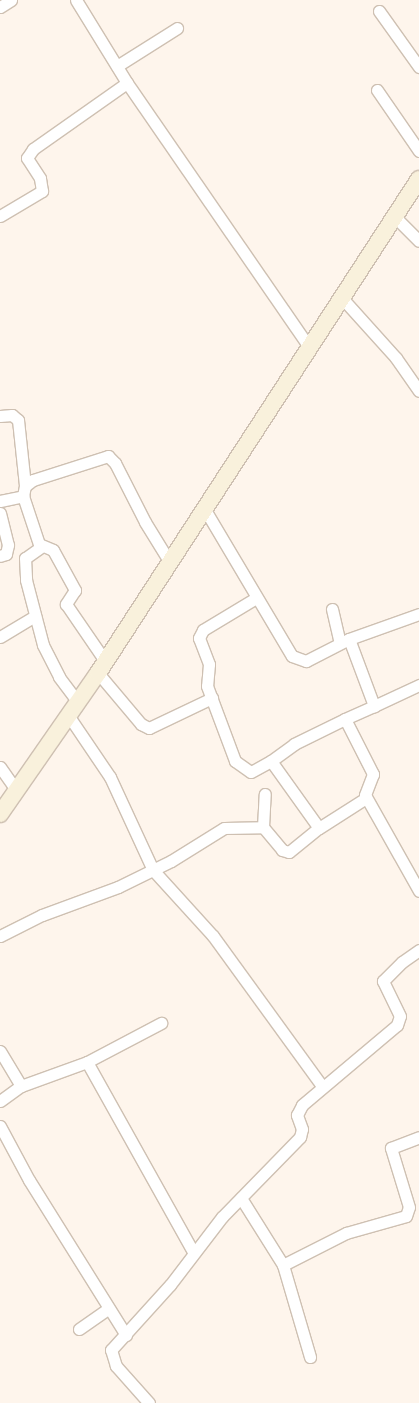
<!DOCTYPE html>
<html>
<head>
<meta charset="utf-8">
<style>
	body { margin:0 }
	#map { position:relative; width:419px; height:1403px; overflow:hidden; background:#fef5ec; font-family:"DM Sans",sans-serif }
	div>[style] { position:absolute }
	[style*='--x'] { left:calc(var(--x)*1px); top:calc(var(--y)*1px); width:calc(var(--w)*1px); rotate:calc(var(--a)*1deg) }
	.roads { filter:drop-shadow(1px 0 #cec0b2) drop-shadow(-1px 0 #cec0b2) drop-shadow(0 1px #cec0b2) drop-shadow(0 -1px #cec0b2) }
	.street>* { height:11px; margin:-5.5px; padding:0 5.5px; transform-origin:5.5px; border-radius:5.5px; background:#fff }
	.secondary>* { height:16px; margin:-8px; padding:0 8px; transform-origin:8px; border-radius:8px; background:#f9f1dc }
	span { translate:-50% -50%; white-space:nowrap; text-align:center; line-height:1.15; -webkit-text-stroke:5px #fff; paint-order:stroke }
</style>
</head>
<body>
<div id="map">
	<div class="roads">
		<div class="street">
			<div style="--x:76;--y:0;--w:97;--a:58.4"></div>
			<div style="--x:127;--y:83;--w:322;--a:55.4"></div>
			<div style="--x:0;--y:7;--w:13;--a:-32"></div>
			<div style="--x:379;--y:11;--w:69;--a:54.5"></div>
			<div style="--x:117;--y:66;--w:71;--a:-32.3"></div>
			<div style="--x:377;--y:90;--w:74;--a:55.5"></div>
			<div style="--x:0;--y:216;--w:49;--a:-30.8"></div>
			<div style="--x:42;--y:191;--w:13;--a:-99"></div>
			<div style="--x:40;--y:178;--w:24;--a:-123"></div>
			<div style="--x:27;--y:158;--w:11;--a:-56"></div>
			<div style="--x:33;--y:149;--w:115;--a:-35.1"></div>
			<div style="--x:394;--y:216;--w:35;--a:45"></div>
			<div style="--x:342;--y:298;--w:81;--a:48"></div>
			<div style="--x:396;--y:358;--w:40;--a:55.1"></div>
			<div style="--x:0;--y:416;--w:12;--a:-5"></div>
			<div style="--x:12;--y:415;--w:8;--a:40"></div>
			<div style="--x:18;--y:420;--w:66;--a:83.9"></div>
			<div style="--x:23;--y:496;--w:10;--a:-79"></div>
			<div style="--x:25;--y:486;--w:10;--a:-37"></div>
			<div style="--x:33;--y:480;--w:79;--a:-17.7"></div>
			<div style="--x:108;--y:456;--w:10;--a:45"></div>
			<div style="--x:115;--y:463;--w:66;--a:63"></div>
			<div style="--x:145;--y:522;--w:46;--a:58.4"></div>
			<div style="--x:0;--y:501;--w:24;--a:-12"></div>
			<div style="--x:23;--y:496;--w:51;--a:71.6"></div>
			<div style="--x:39;--y:544;--w:15;--a:23"></div>
			<div style="--x:53;--y:550;--w:46;--a:61.2"></div>
			<div style="--x:75;--y:590;--w:17;--a:123"></div>
			<div style="--x:66;--y:604;--w:69;--a:55.6"></div>
			<div style="--x:204;--y:508;--w:172;--a:59.3"></div>
			<div style="--x:292;--y:656;--w:15;--a:20"></div>
			<div style="--x:306;--y:661;--w:48;--a:-27.1"></div>
			<div style="--x:349;--y:639;--w:72;--a:69.5"></div>
			<div style="--x:374;--y:706;--w:32;--a:156"></div>
			<div style="--x:345;--y:719;--w:62;--a:63"></div>
			<div style="--x:373;--y:774;--w:22;--a:111"></div>
			<div style="--x:365;--y:795;--w:110;--a:60.6"></div>
			<div style="--x:0;--y:513;--w:33;--a:76"></div>
			<div style="--x:8;--y:545;--w:9;--a:103"></div>
			<div style="--x:6;--y:554;--w:6;--a:162"></div>
			<div style="--x:41;--y:547;--w:19;--a:145"></div>
			<div style="--x:25;--y:558;--w:22;--a:87"></div>
			<div style="--x:26;--y:580;--w:67;--a:75.3"></div>
			<div style="--x:43;--y:645;--w:36;--a:63"></div>
			<div style="--x:59;--y:677;--w:30;--a:53"></div>
			<div style="--x:256;--y:598;--w:62;--a:148.9"></div>
			<div style="--x:203;--y:630;--w:9;--a:117"></div>
			<div style="--x:199;--y:638;--w:28;--a:69"></div>
			<div style="--x:209;--y:664;--w:22;--a:95"></div>
			<div style="--x:207;--y:686;--w:80;--a:69.5"></div>
			<div style="--x:235;--y:761;--w:19;--a:35"></div>
			<div style="--x:251;--y:772;--w:23;--a:-29"></div>
			<div style="--x:271;--y:761;--w:82;--a:54.4"></div>
			<div style="--x:319;--y:828;--w:56;--a:-32.6"></div>
			<div style="--x:332;--y:609;--w:35;--a:77"></div>
			<div style="--x:0;--y:637;--w:41;--a:-31"></div>
			<div style="--x:349;--y:639;--w:74;--a:-19.7"></div>
			<div style="--x:98;--y:673;--w:67;--a:49.9"></div>
			<div style="--x:141;--y:724;--w:9;--a:27"></div>
			<div style="--x:149;--y:728;--w:70;--a:-25.5"></div>
			<div style="--x:374;--y:706;--w:50;--a:-25"></div>
			<div style="--x:68;--y:715;--w:75;--a:55.9"></div>
			<div style="--x:110;--y:777;--w:102;--a:65.2"></div>
			<div style="--x:153;--y:870;--w:89;--a:47.7"></div>
			<div style="--x:213;--y:936;--w:185;--a:54"></div>
			<div style="--x:271;--y:761;--w:29;--a:-36"></div>
			<div style="--x:294;--y:744;--w:57;--a:-26.1"></div>
			<div style="--x:0;--y:767;--w:28;--a:55"></div>
			<div style="--x:263;--y:827;--w:33;--a:-87"></div>
			<div style="--x:0;--y:936;--w:47;--a:-26.6"></div>
			<div style="--x:42;--y:915;--w:81;--a:-20.2"></div>
			<div style="--x:118;--y:887;--w:59;--a:-26.1"></div>
			<div style="--x:171;--y:861;--w:62;--a:-31.9"></div>
			<div style="--x:224;--y:828;--w:39;--a:-1"></div>
			<div style="--x:263;--y:827;--w:30;--a:50"></div>
			<div style="--x:282;--y:850;--w:7;--a:16"></div>
			<div style="--x:289;--y:852;--w:38;--a:-39"></div>
			<div style="--x:0;--y:1051;--w:41;--a:59"></div>
			<div style="--x:87;--y:1062;--w:218;--a:60.8"></div>
			<div style="--x:0;--y:1101;--w:26;--a:-36"></div>
			<div style="--x:21;--y:1086;--w:70;--a:-20"></div>
			<div style="--x:87;--y:1062;--w:84;--a:-27.8"></div>
			<div style="--x:0;--y:1126;--w:61;--a:61.8"></div>
			<div style="--x:29;--y:1180;--w:183;--a:58"></div>
			<div style="--x:241;--y:1198;--w:79;--a:57.9"></div>
			<div style="--x:283;--y:1265;--w:96;--a:73.6"></div>
			<div style="--x:283;--y:1265;--w:71;--a:-26.9"></div>
			<div style="--x:346;--y:1233;--w:62;--a:-15.8"></div>
			<div style="--x:406;--y:1216;--w:9;--a:-72"></div>
			<div style="--x:409;--y:1207;--w:62;--a:-107"></div>
			<div style="--x:391;--y:1148;--w:30;--a:-21"></div>
			<div style="--x:79;--y:1329;--w:35;--a:-35"></div>
			<div style="--x:149;--y:1403;--w:50;--a:-131.7"></div>
			<div style="--x:116;--y:1366;--w:17;--a:-107"></div>
			<div style="--x:111;--y:1350;--w:88;--a:-47.8"></div>
			<div style="--x:170;--y:1285;--w:86;--a:-52.6"></div>
			<div style="--x:222;--y:1217;--w:112;--a:-45.7"></div>
			<div style="--x:300;--y:1137;--w:8;--a:-76"></div>
			<div style="--x:302;--y:1129;--w:15;--a:-110"></div>
			<div style="--x:297;--y:1115;--w:11;--a:-63"></div>
			<div style="--x:302;--y:1105;--w:124;--a:-40.1"></div>
			<div style="--x:397;--y:1025;--w:9;--a:-72"></div>
			<div style="--x:400;--y:1016;--w:39;--a:-116"></div>
			<div style="--x:383;--y:981;--w:27;--a:-45"></div>
			<div style="--x:402;--y:962;--w:21;--a:-35"></div>
		</div>
		<div class="secondary">
			<div style="--x:0;--y:814;--w:172;--a:-55.2"></div>
			<div style="--x:98;--y:673;--w:589;--a:-56.98"></div>
		</div>
	</div>
</div>
</body>
</html>
